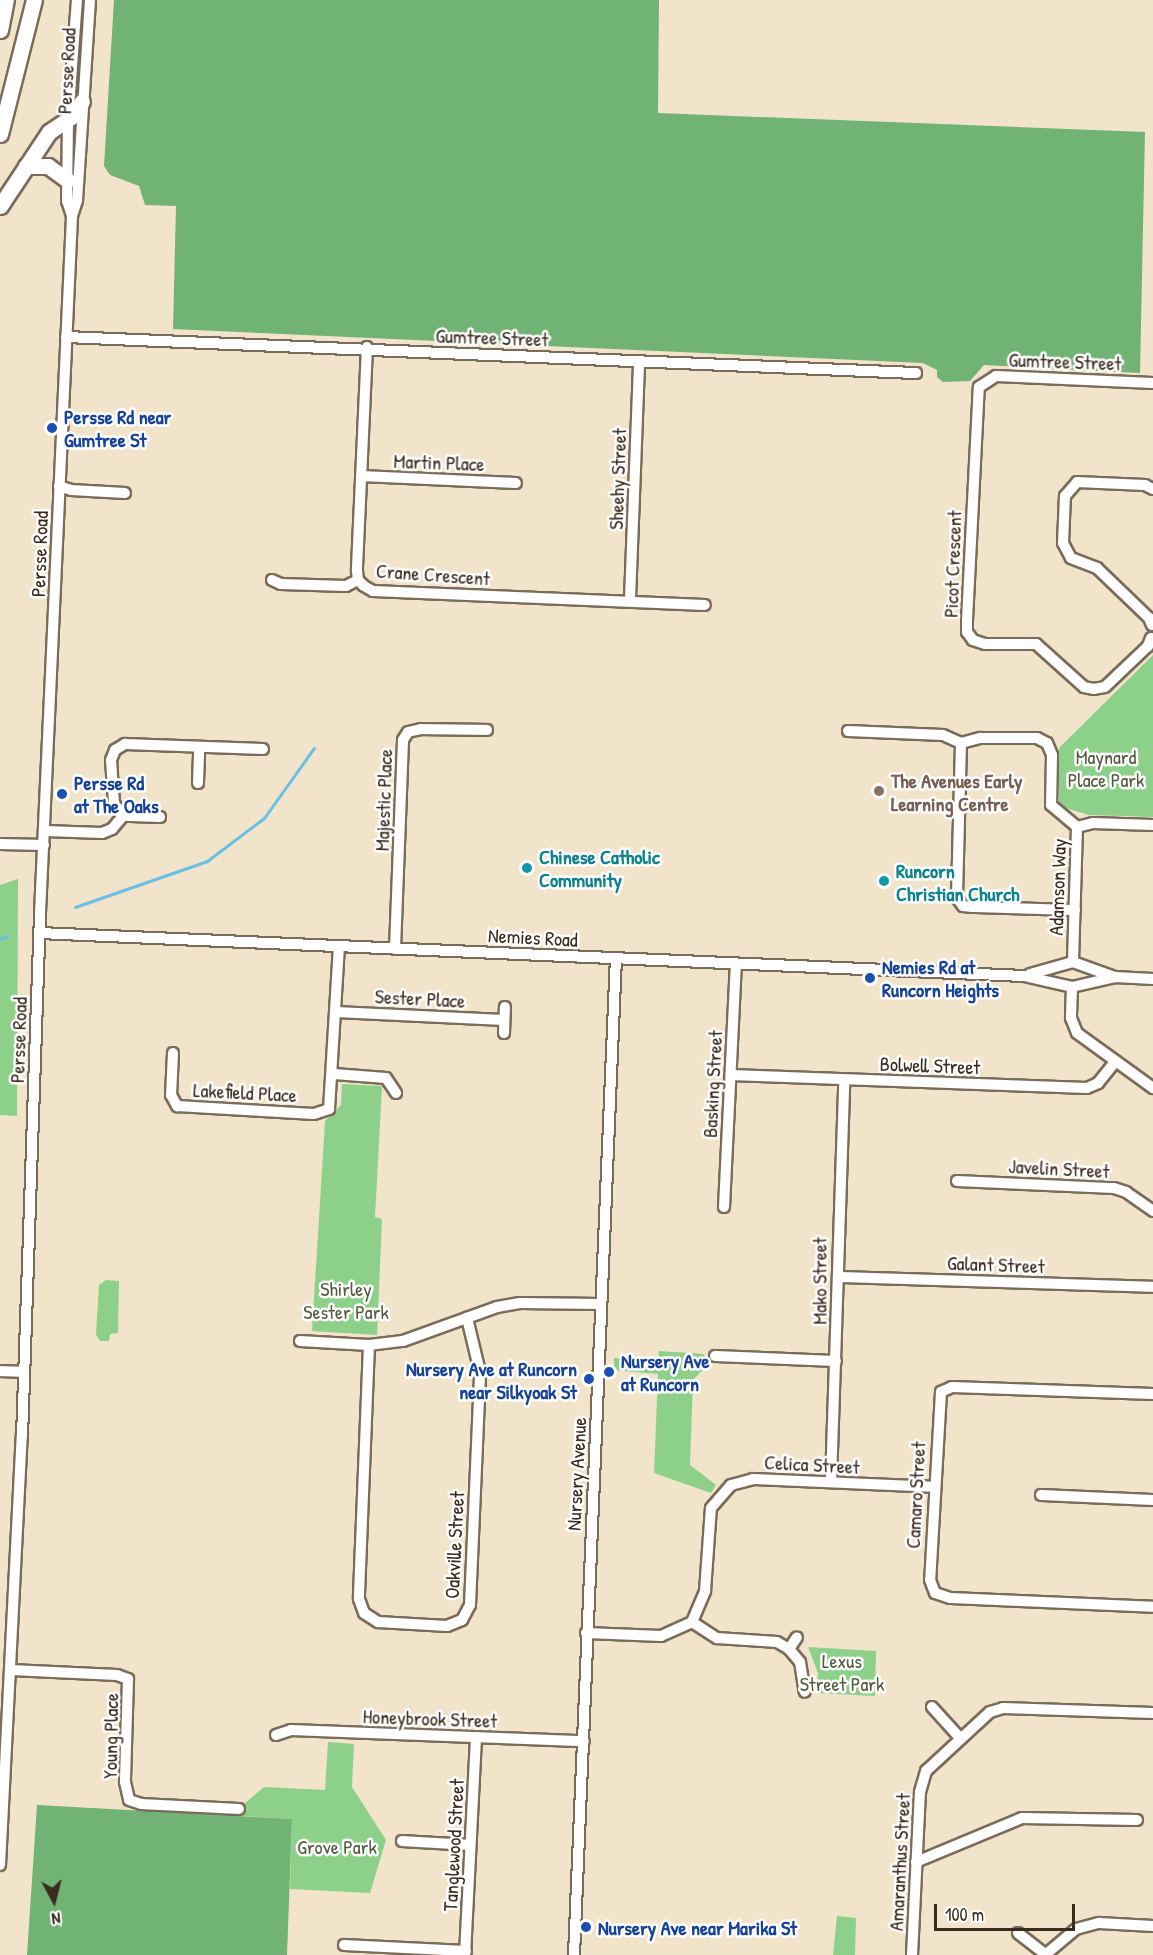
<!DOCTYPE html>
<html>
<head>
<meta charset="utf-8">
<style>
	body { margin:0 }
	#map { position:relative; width:1153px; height:1955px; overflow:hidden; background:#f1e4ca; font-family:"Patrick Hand",sans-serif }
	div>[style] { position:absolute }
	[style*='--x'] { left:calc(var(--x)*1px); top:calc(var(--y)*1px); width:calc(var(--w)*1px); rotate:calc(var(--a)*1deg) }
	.green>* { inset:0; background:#8cd089 }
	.forest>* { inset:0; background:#71b275 }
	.stream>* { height:3px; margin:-1.5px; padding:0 1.5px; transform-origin:1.5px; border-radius:1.5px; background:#6abfe7 }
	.roads { filter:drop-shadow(2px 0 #7b6b5a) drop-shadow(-2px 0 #7b6b5a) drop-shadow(0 2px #7b6b5a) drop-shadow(0 -2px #7b6b5a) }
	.minor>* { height:10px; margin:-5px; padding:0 5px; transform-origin:5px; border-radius:5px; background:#fff }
	.highway>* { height:15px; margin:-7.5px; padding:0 7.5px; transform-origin:7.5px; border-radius:7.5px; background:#fff }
	.dots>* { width:16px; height:16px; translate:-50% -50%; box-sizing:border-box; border:3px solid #fff; border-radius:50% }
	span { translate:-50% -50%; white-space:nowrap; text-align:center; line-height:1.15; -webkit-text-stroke:5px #fff; paint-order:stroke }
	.street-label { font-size:20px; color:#3b2a1e }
	.transit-label { font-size:20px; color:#164399; font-weight:700 }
	.left { translate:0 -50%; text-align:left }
	.right { translate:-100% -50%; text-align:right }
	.park-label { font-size:20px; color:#535c3e }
	.education-label { font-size:20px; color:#785e54; font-weight:700 }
	.culture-label { font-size:20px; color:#0d838f; font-weight:700 }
	.north { position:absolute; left:24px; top:1871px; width:60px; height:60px; -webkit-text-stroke:4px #fff; paint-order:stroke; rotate:173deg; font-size:16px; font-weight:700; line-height:24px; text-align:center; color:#3b2a1e }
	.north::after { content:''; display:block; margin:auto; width:21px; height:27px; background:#3b2a1e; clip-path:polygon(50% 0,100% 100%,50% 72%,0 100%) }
	.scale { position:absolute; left:934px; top:1904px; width:141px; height:27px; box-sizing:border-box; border:3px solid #3b2a1e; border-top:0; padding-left:8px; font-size:18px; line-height:21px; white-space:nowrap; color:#3b2a1e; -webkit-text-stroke:4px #fff; paint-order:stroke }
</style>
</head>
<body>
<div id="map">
	<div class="green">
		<div style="clip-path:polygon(1153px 655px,1153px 817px,1089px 815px,1059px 806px,1059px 748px)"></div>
		<div style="clip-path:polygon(18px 879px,17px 1116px,0 1115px,0 885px)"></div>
		<div style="clip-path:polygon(342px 1084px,382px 1086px,375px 1217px,382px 1219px,377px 1335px,312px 1331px,325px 1121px,341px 1105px)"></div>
		<div style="clip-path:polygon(106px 1280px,119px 1281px,118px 1333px,110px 1334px,109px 1341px,100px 1341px,96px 1335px,99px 1285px)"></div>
		<div style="clip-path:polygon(659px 1351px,704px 1354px,707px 1365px,693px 1380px,690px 1465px,716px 1485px,711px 1493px,654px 1473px,658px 1374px,614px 1370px,614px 1358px,658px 1361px)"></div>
		<div style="clip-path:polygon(808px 1647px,876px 1651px,875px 1696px,817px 1693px,818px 1673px)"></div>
		<div style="clip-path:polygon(328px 1742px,354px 1744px,352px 1787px,386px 1840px,370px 1893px,290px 1889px,292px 1819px,242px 1816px,243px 1805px,264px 1787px,325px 1790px)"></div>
		<div style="clip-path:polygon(837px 1916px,856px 1918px,855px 1955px,833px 1955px)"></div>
	</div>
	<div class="forest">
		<div style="clip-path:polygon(114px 0,659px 0,658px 113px,1145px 132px,1140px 373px,984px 365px,970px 381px,943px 382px,937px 377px,937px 370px,923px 363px,173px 329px,176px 206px,145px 205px,139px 186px,110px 175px,104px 166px)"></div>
		<div style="clip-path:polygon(37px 1805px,292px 1819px,287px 1955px,27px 1955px)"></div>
	</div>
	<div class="stream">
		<div style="--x:75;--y:907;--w:140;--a:-19.2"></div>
		<div style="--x:207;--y:861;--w:71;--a:-37"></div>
		<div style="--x:264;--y:818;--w:86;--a:-54.5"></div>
		<div style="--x:0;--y:939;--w:8;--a:-23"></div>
	</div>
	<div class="roads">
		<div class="minor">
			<div style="--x:72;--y:216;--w:16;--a:-108"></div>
			<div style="--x:67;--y:201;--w:82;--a:-89.3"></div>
			<div style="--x:68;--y:119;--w:119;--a:-85.7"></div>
			<div style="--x:66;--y:337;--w:851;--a:2.43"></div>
			<div style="--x:367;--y:347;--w:224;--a:92.6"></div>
			<div style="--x:357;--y:571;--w:9;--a:84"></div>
			<div style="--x:358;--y:580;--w:8;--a:45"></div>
			<div style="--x:364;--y:586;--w:10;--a:29"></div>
			<div style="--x:373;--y:591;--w:332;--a:2.4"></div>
			<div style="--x:361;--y:476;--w:155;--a:2.6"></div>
			<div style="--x:59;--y:486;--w:13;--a:18"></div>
			<div style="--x:71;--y:490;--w:54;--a:3.2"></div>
			<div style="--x:272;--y:580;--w:10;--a:24"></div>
			<div style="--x:281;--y:584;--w:65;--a:1.8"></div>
			<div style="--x:346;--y:586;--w:13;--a:-27"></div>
			<div style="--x:630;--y:599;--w:238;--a:-87.8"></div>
			<div style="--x:1152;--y:625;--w:8;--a:-113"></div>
			<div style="--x:1149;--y:618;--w:72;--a:-136.1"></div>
			<div style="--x:1097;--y:568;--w:28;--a:-159"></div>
			<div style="--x:1071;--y:558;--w:17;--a:-118"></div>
			<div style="--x:1063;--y:543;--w:47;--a:-87.6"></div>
			<div style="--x:1065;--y:496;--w:18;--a:-49"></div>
			<div style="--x:1077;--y:482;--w:68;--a:2.5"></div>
			<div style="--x:1145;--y:485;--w:9;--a:27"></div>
			<div style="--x:1151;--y:638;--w:9;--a:111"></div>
			<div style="--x:1148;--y:646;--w:59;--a:136.4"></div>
			<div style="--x:1105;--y:687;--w:11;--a:170"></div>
			<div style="--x:1094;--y:689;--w:10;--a:-169"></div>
			<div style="--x:1084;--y:687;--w:64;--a:-138.1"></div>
			<div style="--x:1036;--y:644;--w:51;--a:180"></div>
			<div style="--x:985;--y:644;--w:13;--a:-162"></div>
			<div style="--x:973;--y:640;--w:10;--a:-127"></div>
			<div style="--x:967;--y:632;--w:12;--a:-90"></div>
			<div style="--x:967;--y:620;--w:233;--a:-87.1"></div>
			<div style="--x:979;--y:387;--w:20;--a:-33"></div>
			<div style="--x:996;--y:376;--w:157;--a:2.6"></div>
			<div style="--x:848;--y:731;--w:95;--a:2.4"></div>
			<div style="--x:943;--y:735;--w:20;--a:24"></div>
			<div style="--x:961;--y:743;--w:20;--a:-15"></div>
			<div style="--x:980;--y:738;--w:57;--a:0"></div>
			<div style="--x:1037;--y:738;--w:11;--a:27"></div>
			<div style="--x:1047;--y:743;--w:13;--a:67"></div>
			<div style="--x:1052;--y:755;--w:50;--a:91.1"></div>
			<div style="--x:1051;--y:805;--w:34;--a:40"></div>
			<div style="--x:1077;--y:827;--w:135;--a:91.7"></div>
			<div style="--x:961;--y:743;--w:155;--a:91.5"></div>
			<div style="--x:957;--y:898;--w:10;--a:53"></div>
			<div style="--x:963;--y:906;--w:9;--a:6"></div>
			<div style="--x:972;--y:907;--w:103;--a:1.7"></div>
			<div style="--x:198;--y:783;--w:36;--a:-88"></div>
			<div style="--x:160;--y:817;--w:37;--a:-178"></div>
			<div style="--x:123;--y:816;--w:16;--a:-125"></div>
			<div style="--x:114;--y:803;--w:43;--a:-94"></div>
			<div style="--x:111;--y:760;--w:11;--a:-68"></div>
			<div style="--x:115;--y:750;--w:12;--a:-31"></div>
			<div style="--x:125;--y:744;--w:138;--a:2.1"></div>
			<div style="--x:1077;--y:827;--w:16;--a:-14"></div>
			<div style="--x:1093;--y:823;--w:60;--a:1.9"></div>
			<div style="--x:45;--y:831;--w:57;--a:2"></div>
			<div style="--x:102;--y:833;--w:11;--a:-22"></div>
			<div style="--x:112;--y:829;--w:17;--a:-50"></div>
			<div style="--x:0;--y:844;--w:44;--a:1.3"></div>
			<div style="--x:39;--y:933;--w:986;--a:2.5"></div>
			<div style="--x:1024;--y:976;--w:49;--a:12.9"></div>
			<div style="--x:1072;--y:987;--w:44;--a:-13.1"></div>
			<div style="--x:395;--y:949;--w:209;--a:-87.8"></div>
			<div style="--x:403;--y:740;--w:9;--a:-58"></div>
			<div style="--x:408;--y:732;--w:13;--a:-13"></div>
			<div style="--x:421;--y:729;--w:66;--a:0.9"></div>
			<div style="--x:1030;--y:974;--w:45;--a:-15.6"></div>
			<div style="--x:1073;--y:962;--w:45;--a:19.7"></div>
			<div style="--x:1115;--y:977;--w:38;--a:3"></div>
			<div style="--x:1072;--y:987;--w:31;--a:92"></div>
			<div style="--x:1071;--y:1018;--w:16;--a:68"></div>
			<div style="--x:1077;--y:1033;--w:94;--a:35.9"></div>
			<div style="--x:336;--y:1012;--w:168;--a:2.7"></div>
			<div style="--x:504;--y:1033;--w:26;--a:-88"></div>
			<div style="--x:173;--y:1053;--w:42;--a:92.7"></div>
			<div style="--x:171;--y:1095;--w:13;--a:61"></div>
			<div style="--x:177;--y:1106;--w:137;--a:3.3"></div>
			<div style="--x:314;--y:1114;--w:16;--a:-18"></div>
			<div style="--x:329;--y:1109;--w:163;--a:-86.5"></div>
			<div style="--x:334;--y:1074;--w:52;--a:4.4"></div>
			<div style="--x:386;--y:1078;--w:18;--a:56"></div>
			<div style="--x:731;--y:1075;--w:356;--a:2.1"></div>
			<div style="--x:1087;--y:1088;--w:12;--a:-24"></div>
			<div style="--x:1098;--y:1083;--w:28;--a:-51"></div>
			<div style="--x:957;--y:1181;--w:157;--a:2.6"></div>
			<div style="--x:1114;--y:1188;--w:13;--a:18"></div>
			<div style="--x:1126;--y:1192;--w:33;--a:35"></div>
			<div style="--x:724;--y:1207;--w:243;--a:-87.2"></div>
			<div style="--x:838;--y:1277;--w:315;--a:1.8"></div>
			<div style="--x:300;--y:1341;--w:69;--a:3.3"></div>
			<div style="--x:369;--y:1345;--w:34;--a:-7"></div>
			<div style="--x:403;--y:1341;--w:100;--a:-19.9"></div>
			<div style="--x:497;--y:1307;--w:23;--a:-10"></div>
			<div style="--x:520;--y:1303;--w:81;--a:0.7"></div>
			<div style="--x:369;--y:1345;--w:254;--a:92.3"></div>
			<div style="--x:359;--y:1599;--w:15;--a:70"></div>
			<div style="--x:364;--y:1613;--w:17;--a:33"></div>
			<div style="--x:378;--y:1622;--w:69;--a:3.3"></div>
			<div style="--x:447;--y:1626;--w:16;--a:-22"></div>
			<div style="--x:462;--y:1620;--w:17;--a:-62"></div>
			<div style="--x:470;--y:1605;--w:233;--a:-87.5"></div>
			<div style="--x:480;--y:1372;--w:56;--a:-103.5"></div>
			<div style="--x:715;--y:1356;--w:121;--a:2.4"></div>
			<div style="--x:0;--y:1371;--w:24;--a:2"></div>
			<div style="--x:1153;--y:1394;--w:201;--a:-178"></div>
			<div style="--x:952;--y:1387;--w:12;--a:156"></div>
			<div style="--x:941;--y:1392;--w:188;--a:93.3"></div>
			<div style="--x:930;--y:1580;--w:14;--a:69"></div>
			<div style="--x:935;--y:1593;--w:16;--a:18"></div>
			<div style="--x:950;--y:1598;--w:203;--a:2.5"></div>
			<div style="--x:831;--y:1482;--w:402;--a:-88.1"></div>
			<div style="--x:1041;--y:1495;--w:112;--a:2.6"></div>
			<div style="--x:692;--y:1622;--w:30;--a:33"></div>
			<div style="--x:717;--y:1638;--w:60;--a:3.8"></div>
			<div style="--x:777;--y:1642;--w:14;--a:30"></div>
			<div style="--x:789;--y:1649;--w:17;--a:50"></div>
			<div style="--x:800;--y:1662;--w:30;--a:81"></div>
			<div style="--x:586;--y:1633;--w:75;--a:2.3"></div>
			<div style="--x:661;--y:1636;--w:34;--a:-24"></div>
			<div style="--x:692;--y:1622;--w:34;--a:-67"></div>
			<div style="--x:705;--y:1591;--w:83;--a:-85.9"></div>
			<div style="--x:711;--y:1508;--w:30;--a:-49"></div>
			<div style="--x:731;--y:1485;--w:23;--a:-15"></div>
			<div style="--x:753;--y:1479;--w:180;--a:2.5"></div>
			<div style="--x:789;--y:1649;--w:14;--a:-56"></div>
			<div style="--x:11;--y:1670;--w:106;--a:2.7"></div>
			<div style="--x:117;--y:1675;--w:12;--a:20"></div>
			<div style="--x:128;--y:1679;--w:103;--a:91.7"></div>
			<div style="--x:125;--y:1782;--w:18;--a:77"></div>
			<div style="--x:129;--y:1800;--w:13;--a:18"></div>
			<div style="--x:141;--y:1804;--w:98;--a:2.9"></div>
			<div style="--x:932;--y:1707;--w:43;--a:47.8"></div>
			<div style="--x:276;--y:1735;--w:16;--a:-18"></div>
			<div style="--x:291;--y:1730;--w:293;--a:2.2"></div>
			<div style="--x:402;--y:1841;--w:68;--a:3.4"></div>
			<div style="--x:916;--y:1862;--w:115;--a:-22.5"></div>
			<div style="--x:1022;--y:1818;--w:115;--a:1"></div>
			<div style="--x:0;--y:1865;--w:429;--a:-87.1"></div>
			<div style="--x:22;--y:1437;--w:524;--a:-88.03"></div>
			<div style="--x:40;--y:913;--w:698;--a:-87.37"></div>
			<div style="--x:72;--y:216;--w:16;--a:-72"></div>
			<div style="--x:77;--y:201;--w:201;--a:-86.3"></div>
			<div style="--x:1018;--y:1933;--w:34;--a:38"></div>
			<div style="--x:344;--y:1945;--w:122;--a:2.8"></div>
			<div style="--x:465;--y:1955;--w:218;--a:-87.1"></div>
			<div style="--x:574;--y:1955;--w:997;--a:-87.59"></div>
			<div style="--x:912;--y:1955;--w:163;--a:-87.2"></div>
			<div style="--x:920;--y:1792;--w:22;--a:-74"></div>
			<div style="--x:926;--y:1771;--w:87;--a:-42.7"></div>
			<div style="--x:990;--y:1712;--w:14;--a:-17"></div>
			<div style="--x:1003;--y:1708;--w:150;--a:1.9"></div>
			<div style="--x:1045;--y:1955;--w:40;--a:-40"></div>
			<div style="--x:1076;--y:1929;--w:24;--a:-15"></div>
			<div style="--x:1099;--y:1923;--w:54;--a:3.2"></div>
		</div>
		<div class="highway">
			<div style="--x:0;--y:30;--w:31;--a:-79"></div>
			<div style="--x:0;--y:134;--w:138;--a:-75.8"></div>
			<div style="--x:26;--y:166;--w:22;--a:0"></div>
			<div style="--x:48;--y:166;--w:24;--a:36"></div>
			<div style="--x:0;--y:206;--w:89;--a:-56.5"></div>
			<div style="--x:49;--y:132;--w:27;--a:-34"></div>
			<div style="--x:71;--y:117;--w:19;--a:-55"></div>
		</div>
	</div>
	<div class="dots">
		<div style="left:52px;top:428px;background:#1a4fb4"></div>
		<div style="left:879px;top:791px;background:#8d6e63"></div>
		<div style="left:62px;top:794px;background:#1a4fb4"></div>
		<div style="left:527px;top:868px;background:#0f9aa8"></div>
		<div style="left:884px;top:881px;background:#0f9aa8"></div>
		<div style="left:870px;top:978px;background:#1a4fb4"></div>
		<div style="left:609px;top:1372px;background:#1a4fb4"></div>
		<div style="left:589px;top:1379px;background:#1a4fb4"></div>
		<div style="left:586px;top:1927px;background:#1a4fb4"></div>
	</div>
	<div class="street-label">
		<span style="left:66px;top:71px;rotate:-87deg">Persse Road</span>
		<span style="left:492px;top:337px;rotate:2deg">Gumtree Street</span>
		<span style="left:1065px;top:361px;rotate:2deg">Gumtree Street</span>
		<span style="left:439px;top:462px;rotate:2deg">Martin Place</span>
		<span style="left:617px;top:479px;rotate:-88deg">Sheehy Street</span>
		<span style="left:39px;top:554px;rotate:-88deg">Persse Road</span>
		<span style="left:952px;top:564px;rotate:-88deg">Picot Crescent</span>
		<span style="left:433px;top:574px;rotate:4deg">Crane Crescent</span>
		<span style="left:383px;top:800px;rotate:-88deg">Majestic Place</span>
		<span style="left:1057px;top:887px;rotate:-88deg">Adamson Way</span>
		<span style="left:533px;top:937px;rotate:3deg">Nemies Road</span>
		<span style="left:420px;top:998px;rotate:3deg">Sester Place</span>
		<span style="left:18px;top:1040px;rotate:-88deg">Persse Road</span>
		<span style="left:930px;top:1065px;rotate:2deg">Bolwell Street</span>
		<span style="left:712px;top:1084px;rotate:-87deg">Basking Street</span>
		<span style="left:245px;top:1092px;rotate:3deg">Lakefield Place</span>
		<span style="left:1059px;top:1168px;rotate:3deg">Javelin Street</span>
		<span style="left:996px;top:1264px;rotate:2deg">Galant Street</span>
		<span style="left:819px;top:1281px;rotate:-90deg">Mako Street</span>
		<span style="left:812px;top:1464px;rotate:3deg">Celica Street</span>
		<span style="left:576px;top:1474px;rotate:-87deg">Nursery Avenue</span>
		<span style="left:915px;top:1495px;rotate:-87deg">Camaro Street</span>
		<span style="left:454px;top:1545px;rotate:-87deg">Oakville Street</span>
		<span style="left:430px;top:1718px;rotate:2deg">Honeybrook Street</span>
		<span style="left:110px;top:1736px;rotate:-89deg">Young Place</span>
		<span style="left:453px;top:1845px;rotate:-87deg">Tanglewood Street</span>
		<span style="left:899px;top:1862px;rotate:-87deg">Amaranthus Street</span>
	</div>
	<div class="transit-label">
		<span class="left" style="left:64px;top:428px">Persse Rd near<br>Gumtree St</span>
		<span class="left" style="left:74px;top:794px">Persse Rd<br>at The Oaks</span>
		<span class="left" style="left:882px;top:978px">Nemies Rd at<br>Runcorn Heights</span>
		<span class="left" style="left:621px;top:1372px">Nursery Ave<br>at Runcorn</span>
		<span class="right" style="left:577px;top:1380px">Nursery Ave at Runcorn<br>near Silkyoak St</span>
		<span class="left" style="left:598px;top:1927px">Nursery Ave near Marika St</span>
	</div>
	<div class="park-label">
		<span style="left:1106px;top:768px">Maynard<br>Place Park</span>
		<span style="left:346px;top:1300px">Shirley<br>Sester Park</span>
		<span style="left:842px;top:1672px">Lexus<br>Street Park</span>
		<span style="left:337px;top:1846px">Grove Park</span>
	</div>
	<div class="education-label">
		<span class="left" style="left:891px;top:792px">The Avenues Early<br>Learning Centre</span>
	</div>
	<div class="culture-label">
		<span class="left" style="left:539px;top:868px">Chinese Catholic<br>Community</span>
		<span class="left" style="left:896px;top:882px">Runcorn<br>Christian Church</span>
	</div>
	<div class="north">N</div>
	<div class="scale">100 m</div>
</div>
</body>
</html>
